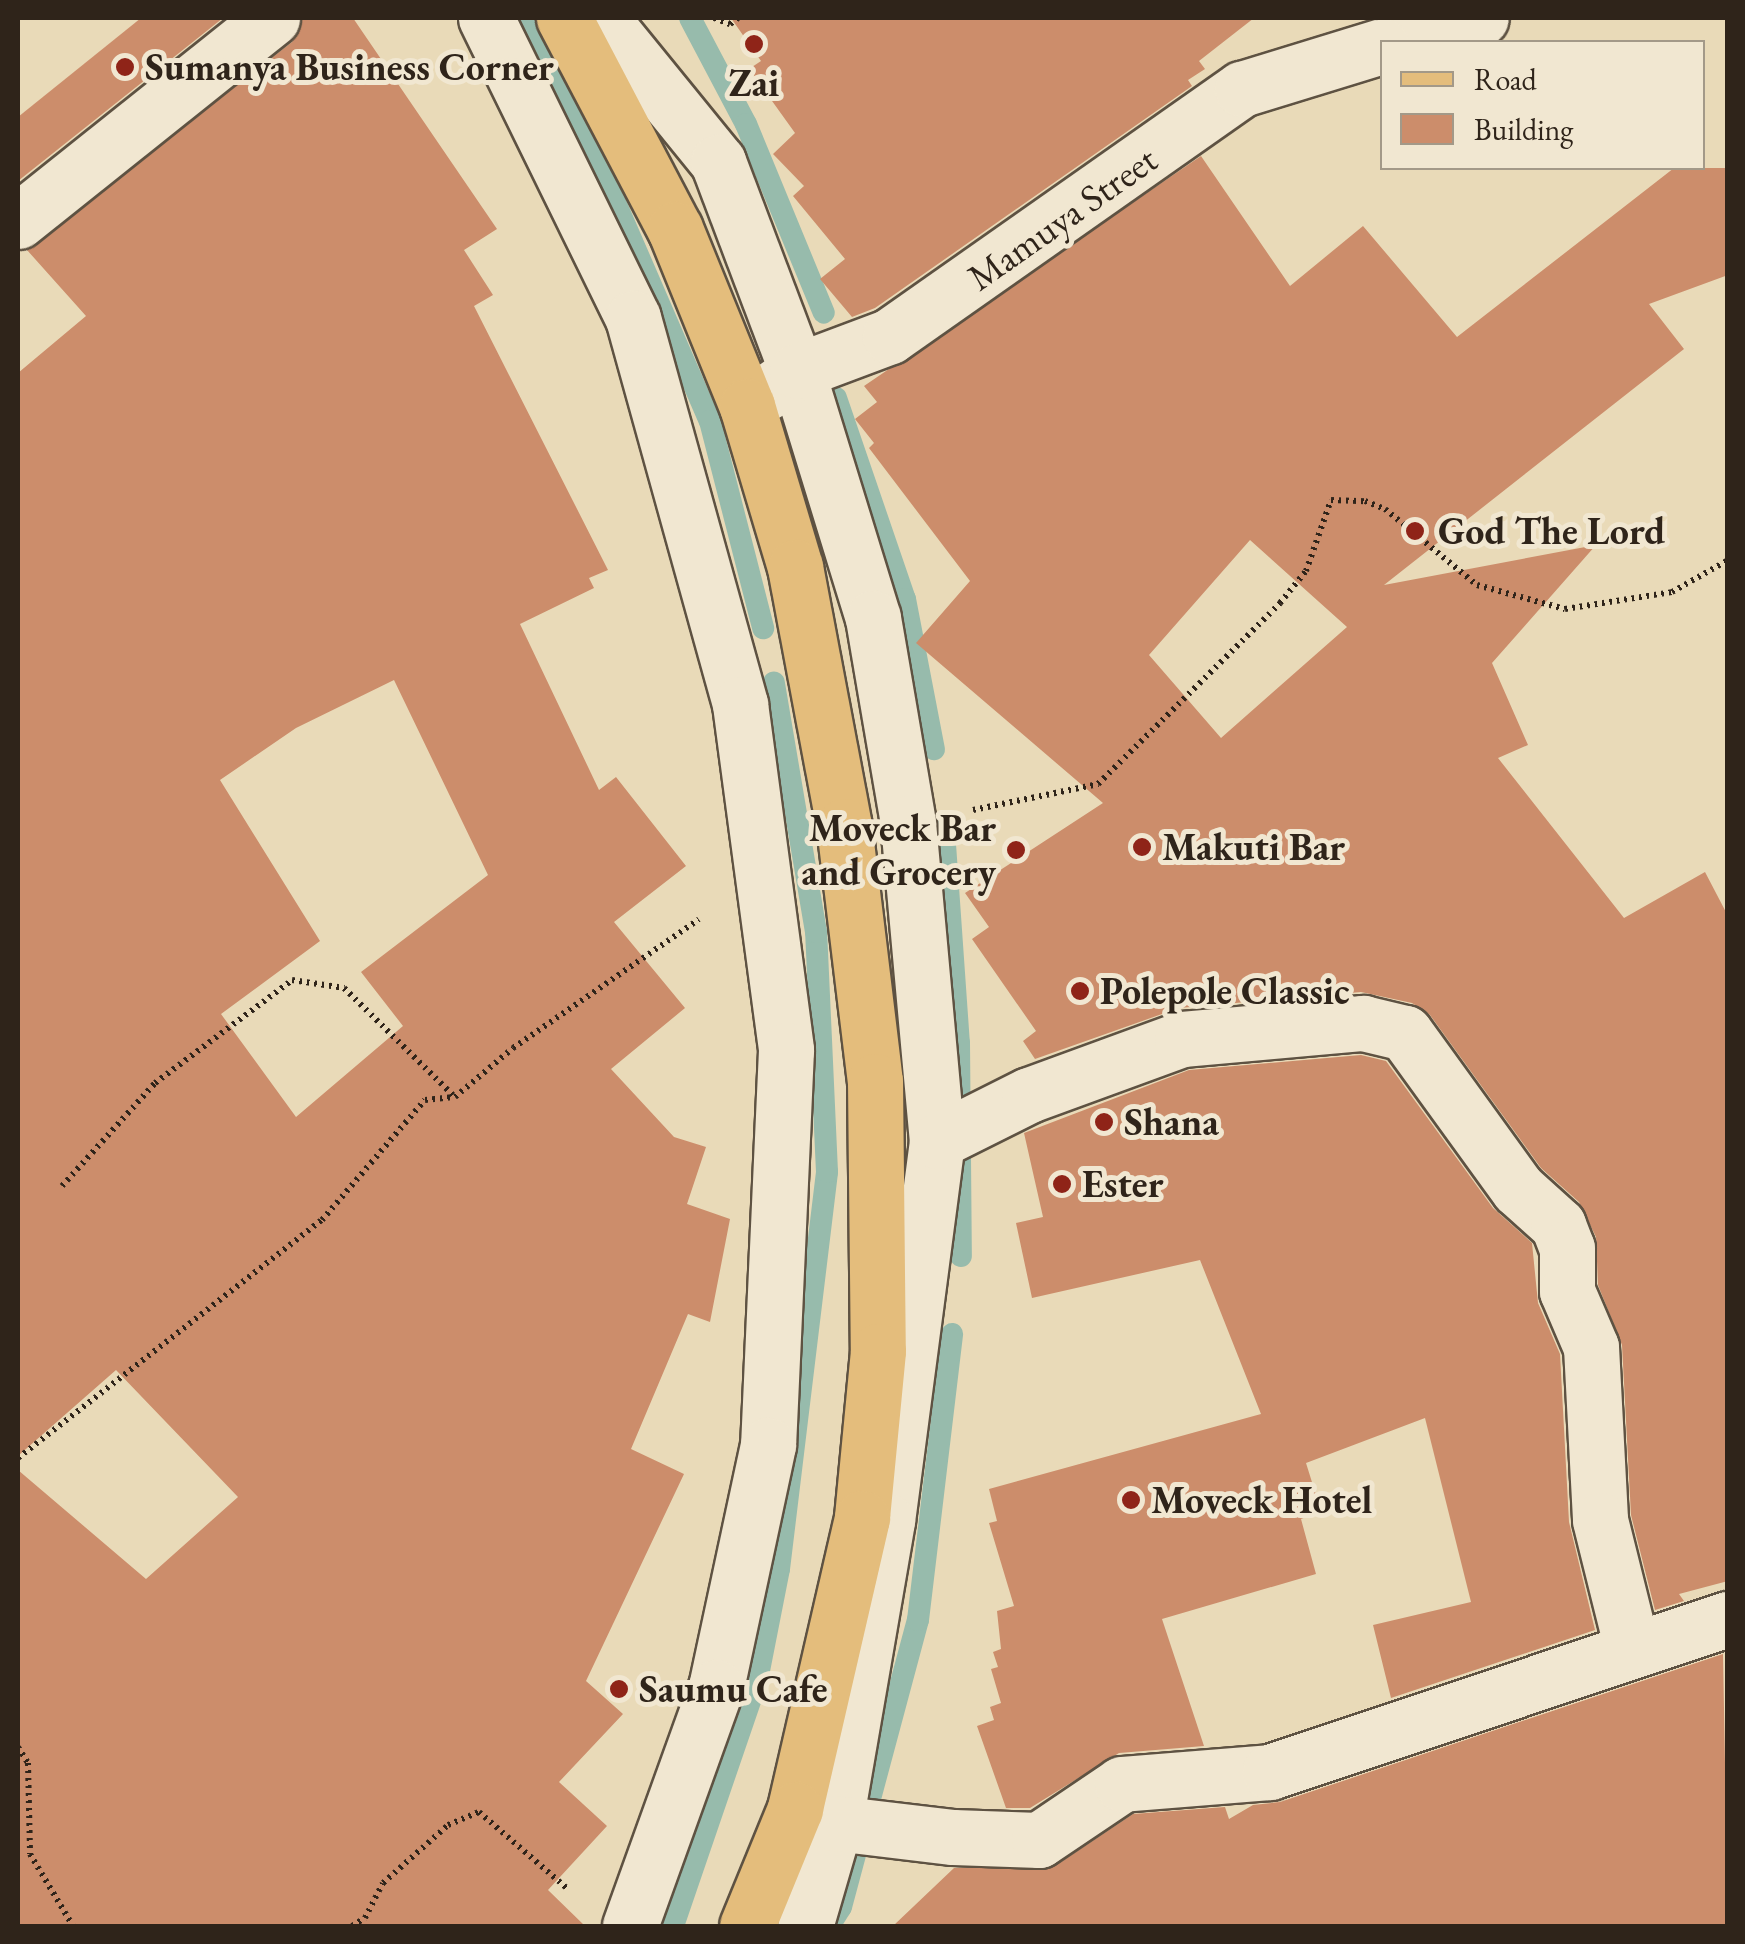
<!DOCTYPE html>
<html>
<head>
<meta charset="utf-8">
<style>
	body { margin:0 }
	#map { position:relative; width:1745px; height:1944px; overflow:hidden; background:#e9dab8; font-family:"EB Garamond",serif }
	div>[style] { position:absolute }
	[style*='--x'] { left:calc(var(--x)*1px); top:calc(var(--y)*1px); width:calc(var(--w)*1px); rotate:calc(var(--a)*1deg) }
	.stream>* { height:22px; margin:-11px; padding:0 11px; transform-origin:11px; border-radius:11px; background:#97bbac }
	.building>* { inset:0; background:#cc8d6b }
	.path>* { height:6px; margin-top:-3px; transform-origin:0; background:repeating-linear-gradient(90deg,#2f241a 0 2.5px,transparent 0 7.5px) }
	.roads { filter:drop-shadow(2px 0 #5e5242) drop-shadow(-2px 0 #5e5242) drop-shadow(0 2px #5e5242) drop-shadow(0 -2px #5e5242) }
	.minor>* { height:55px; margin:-27.5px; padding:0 27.5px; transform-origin:27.5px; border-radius:27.5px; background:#f1e7d1 }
	.major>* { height:55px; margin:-27.5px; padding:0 27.5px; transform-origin:27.5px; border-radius:27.5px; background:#e4bd7c }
	.dots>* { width:28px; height:28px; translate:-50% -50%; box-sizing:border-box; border:5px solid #f1e7d1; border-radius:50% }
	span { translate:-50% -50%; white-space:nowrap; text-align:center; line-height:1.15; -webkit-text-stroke:10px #f1e7d1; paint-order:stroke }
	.poi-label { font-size:38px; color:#2f241a; font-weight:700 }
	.left { translate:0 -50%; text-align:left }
	.right { translate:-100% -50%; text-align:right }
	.street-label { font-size:38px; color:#2f241a }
	.frame { position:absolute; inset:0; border:20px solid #2f241a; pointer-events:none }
	.legend { position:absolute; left:1380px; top:40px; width:325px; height:130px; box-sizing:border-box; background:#f1e7d1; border:2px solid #a39988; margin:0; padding:12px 18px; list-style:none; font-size:30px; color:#2f241a }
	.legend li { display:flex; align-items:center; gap:20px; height:50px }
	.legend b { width:50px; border:2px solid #a39988 }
</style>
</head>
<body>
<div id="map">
	<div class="stream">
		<div style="--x:526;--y:18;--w:51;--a:56.9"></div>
		<div style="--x:554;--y:61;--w:392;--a:66.6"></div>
		<div style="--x:710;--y:421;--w:214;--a:75.6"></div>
		<div style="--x:690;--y:18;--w:120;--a:62.2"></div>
		<div style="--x:746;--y:124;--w:204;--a:67.6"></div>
		<div style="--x:836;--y:398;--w:213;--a:71.1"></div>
		<div style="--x:905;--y:599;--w:153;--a:79.1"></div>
		<div style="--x:944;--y:830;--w:214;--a:86"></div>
		<div style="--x:959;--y:1043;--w:213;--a:89.5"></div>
		<div style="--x:673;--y:1926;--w:259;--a:-71.1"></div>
		<div style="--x:757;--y:1681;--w:114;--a:-78.9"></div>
		<div style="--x:779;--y:1569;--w:400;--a:-83.1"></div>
		<div style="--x:827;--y:1172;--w:240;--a:-92.6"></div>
		<div style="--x:816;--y:932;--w:253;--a:-99.6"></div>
		<div style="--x:829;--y:1926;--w:22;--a:-58"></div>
		<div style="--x:841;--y:1907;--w:297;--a:-75"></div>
		<div style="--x:918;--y:1620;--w:288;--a:-83.2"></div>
	</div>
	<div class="building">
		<div style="clip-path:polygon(141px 18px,223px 18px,18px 181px,18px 117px)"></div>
		<div style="clip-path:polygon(evenodd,303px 18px,353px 18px,497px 229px,464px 250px,493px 295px,474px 306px,608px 570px,589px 578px,594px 588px,520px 624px,599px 790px,616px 777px,686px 866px,614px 922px,685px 1008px,611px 1069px,674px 1137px,706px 1147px,687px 1204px,730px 1219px,710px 1322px,688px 1314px,631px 1449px,684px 1474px,586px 1681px,623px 1714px,559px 1782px,607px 1826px,548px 1890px,585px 1926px,18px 1926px,18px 1470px,146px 1579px,238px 1497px,116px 1370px,18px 1456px,18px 373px,86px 316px,27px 250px,292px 42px,303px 18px,394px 680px,488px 875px,361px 972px,403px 1026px,296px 1117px,221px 1014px,320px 941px,220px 780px,296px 728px,394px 680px)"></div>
		<div style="clip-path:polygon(731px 18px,1254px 18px,1199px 61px,1205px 69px,1188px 80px,1192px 86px,875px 308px,852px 317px,820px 279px,845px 259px,793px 196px,804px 186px,773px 154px,795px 133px,749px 69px,761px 61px)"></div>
		<div style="clip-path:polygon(evenodd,1201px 156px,1290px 286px,1363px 226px,1457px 337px,1674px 168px,1728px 168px,1728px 275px,1649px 304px,1684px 349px,1384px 585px,1596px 545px,1492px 663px,1528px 745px,1498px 758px,1624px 918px,1705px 872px,1728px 916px,1728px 1581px,1679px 1594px,1684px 1601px,1655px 1610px,1631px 1515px,1622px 1345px,1598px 1285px,1596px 1237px,1579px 1202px,1541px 1168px,1430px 1015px,1412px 1003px,1361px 992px,1179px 1008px,1035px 1059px,1023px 1041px,1036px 1031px,972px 939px,989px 927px,965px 893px,1103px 803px,916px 643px,970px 581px,869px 448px,874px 443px,855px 419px,877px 402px,864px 386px,1201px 156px,1250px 540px,1347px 627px,1221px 738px,1149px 655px,1250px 540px)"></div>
		<div style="clip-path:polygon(1361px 1055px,1386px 1061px,1493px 1208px,1532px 1243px,1538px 1303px,1560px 1354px,1569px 1522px,1595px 1630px,1391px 1698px,1373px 1625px,1471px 1602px,1425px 1418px,1306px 1463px,1321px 1511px,1301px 1519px,1316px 1574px,1162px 1619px,1204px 1746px,1119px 1753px,1030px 1808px,1006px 1808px,977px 1726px,994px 1720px,990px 1707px,1001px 1703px,991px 1669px,998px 1667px,993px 1652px,1001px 1649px,997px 1611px,1014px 1606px,989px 1523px,997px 1521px,989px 1489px,1261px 1414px,1200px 1260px,1032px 1298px,1016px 1223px,1043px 1217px,1024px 1133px,1189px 1070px)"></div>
		<div style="clip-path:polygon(1723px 1654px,1728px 1926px,893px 1926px,954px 1868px,1055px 1866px,1133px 1814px,1225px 1807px,1229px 1819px,1253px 1805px,1280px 1802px)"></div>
	</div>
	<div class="path">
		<div style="--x:714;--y:18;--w:17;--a:21"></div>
		<div style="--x:730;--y:24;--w:10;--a:-37"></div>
		<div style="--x:973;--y:810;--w:128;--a:-11.7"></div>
		<div style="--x:1098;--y:784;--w:257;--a:-44.8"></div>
		<div style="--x:1280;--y:603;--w:41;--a:-50.9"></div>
		<div style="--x:1306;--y:571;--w:75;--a:-70.6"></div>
		<div style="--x:1331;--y:500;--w:34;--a:2"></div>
		<div style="--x:1365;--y:501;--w:22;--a:22"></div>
		<div style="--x:1385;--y:509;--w:119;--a:39.6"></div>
		<div style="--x:1477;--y:585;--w:91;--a:15.3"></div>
		<div style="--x:1565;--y:609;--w:108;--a:-9"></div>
		<div style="--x:1672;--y:592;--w:64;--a:-29.7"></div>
		<div style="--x:62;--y:1186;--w:139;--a:-47.9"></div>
		<div style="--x:155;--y:1083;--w:171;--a:-36.9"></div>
		<div style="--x:292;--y:980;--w:53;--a:8.7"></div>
		<div style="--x:344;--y:988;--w:156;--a:44.5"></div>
		<div style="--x:455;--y:1097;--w:76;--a:-40.2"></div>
		<div style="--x:513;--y:1048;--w:226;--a:-34.7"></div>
		<div style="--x:18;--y:1458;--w:386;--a:-38.1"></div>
		<div style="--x:322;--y:1220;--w:158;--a:-49.4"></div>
		<div style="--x:425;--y:1100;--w:29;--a:-6"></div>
		<div style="--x:18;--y:1747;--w:19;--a:58"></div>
		<div style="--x:28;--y:1763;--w:91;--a:88.7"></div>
		<div style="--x:30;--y:1854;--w:84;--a:59.2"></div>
		<div style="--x:352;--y:1926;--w:15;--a:-32"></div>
		<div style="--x:365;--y:1918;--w:39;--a:-63"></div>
		<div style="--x:383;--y:1883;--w:87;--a:-41.7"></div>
		<div style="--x:448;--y:1825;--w:34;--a:-23"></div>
		<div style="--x:479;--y:1812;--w:119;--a:40.9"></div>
	</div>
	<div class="roads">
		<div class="minor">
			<div style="--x:486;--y:18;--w:334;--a:63.9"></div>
			<div style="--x:633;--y:318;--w:401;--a:74.5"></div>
			<div style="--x:740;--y:704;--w:349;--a:82.4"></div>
			<div style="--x:786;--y:1050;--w:395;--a:92.6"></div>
			<div style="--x:768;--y:1445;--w:248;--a:102.1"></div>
			<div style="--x:716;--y:1687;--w:254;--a:109.8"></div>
			<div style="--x:601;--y:18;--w:186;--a:50.9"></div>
			<div style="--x:718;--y:162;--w:223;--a:69.3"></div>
			<div style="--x:797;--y:371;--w:258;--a:72.9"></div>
			<div style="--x:873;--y:618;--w:208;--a:80.3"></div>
			<div style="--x:908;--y:823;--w:319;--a:84.8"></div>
			<div style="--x:937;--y:1141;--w:383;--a:97.5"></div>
			<div style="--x:887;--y:1521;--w:306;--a:99.8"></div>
			<div style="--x:835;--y:1823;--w:107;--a:106.2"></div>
			<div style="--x:1395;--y:42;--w:89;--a:-15.6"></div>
			<div style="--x:18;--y:221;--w:325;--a:-38.6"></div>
			<div style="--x:766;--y:393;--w:38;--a:-35"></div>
			<div style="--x:797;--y:371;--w:99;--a:-20.6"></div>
			<div style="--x:890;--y:336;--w:430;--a:-35.1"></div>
			<div style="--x:1242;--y:89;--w:146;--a:-17.1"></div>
			<div style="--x:937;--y:1141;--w:103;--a:-26.6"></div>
			<div style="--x:1029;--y:1095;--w:163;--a:-20.1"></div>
			<div style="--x:1182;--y:1039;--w:182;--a:-5.1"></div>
			<div style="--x:1363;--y:1023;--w:43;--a:13.4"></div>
			<div style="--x:1405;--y:1033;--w:193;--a:54.1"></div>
			<div style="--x:1518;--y:1189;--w:54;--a:42"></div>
			<div style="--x:1558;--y:1225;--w:25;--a:69"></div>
			<div style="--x:1567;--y:1248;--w:43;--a:90"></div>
			<div style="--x:1567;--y:1291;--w:61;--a:66.8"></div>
			<div style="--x:1591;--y:1347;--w:173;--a:87"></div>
			<div style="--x:1600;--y:1520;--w:132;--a:76"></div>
			<div style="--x:803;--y:1811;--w:34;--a:21"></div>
			<div style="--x:835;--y:1823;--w:119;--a:6.8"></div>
			<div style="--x:953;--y:1837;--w:86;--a:2"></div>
			<div style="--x:1039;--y:1840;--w:100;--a:-34"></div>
			<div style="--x:1122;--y:1784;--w:148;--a:-4.6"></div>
			<div style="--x:1270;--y:1772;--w:483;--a:-18.5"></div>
		</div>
		<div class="major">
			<div style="--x:564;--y:18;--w:238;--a:62.3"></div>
			<div style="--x:675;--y:229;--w:191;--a:67.9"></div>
			<div style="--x:747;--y:406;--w:168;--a:73.4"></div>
			<div style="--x:795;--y:567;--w:264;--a:79.3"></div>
			<div style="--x:844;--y:826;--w:257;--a:83.1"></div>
			<div style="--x:875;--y:1081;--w:270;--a:89.4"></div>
			<div style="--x:878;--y:1351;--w:168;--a:95.5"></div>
			<div style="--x:862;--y:1518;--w:299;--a:103"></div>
			<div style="--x:795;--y:1809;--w:126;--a:112.3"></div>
		</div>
	</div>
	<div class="dots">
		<div style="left:754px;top:44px;background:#8f2418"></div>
		<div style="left:125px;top:67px;background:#8f2418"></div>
		<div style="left:1415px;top:531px;background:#8f2418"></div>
		<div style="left:1142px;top:847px;background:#8f2418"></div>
		<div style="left:1016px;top:850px;background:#8f2418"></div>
		<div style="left:1080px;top:991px;background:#8f2418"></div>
		<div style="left:1104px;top:1122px;background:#8f2418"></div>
		<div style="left:1062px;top:1184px;background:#8f2418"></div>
		<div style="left:1131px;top:1500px;background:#8f2418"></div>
		<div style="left:619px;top:1689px;background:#8f2418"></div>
	</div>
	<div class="poi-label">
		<span class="left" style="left:145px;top:67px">Sumanya Business Corner</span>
		<span style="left:754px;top:83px">Zai</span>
		<span class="left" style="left:1438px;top:531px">God The Lord</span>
		<span class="right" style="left:996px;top:850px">Moveck Bar<br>and Grocery</span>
		<span class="left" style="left:1162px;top:847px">Makuti Bar</span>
		<span class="left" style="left:1100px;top:991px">Polepole Classic</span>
		<span class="left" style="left:1124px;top:1122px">Shana</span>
		<span class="left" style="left:1082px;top:1184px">Ester</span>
		<span class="left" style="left:1151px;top:1500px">Moveck Hotel</span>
		<span class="left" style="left:639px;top:1689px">Saumu Cafe</span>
	</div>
	<div class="street-label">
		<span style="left:1062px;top:218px;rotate:-35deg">Mamuya Street</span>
	</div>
	<div class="frame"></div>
	<ul class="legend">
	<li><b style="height:12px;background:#e4bd7c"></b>Road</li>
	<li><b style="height:28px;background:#cc8d6b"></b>Building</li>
	</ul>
</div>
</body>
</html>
